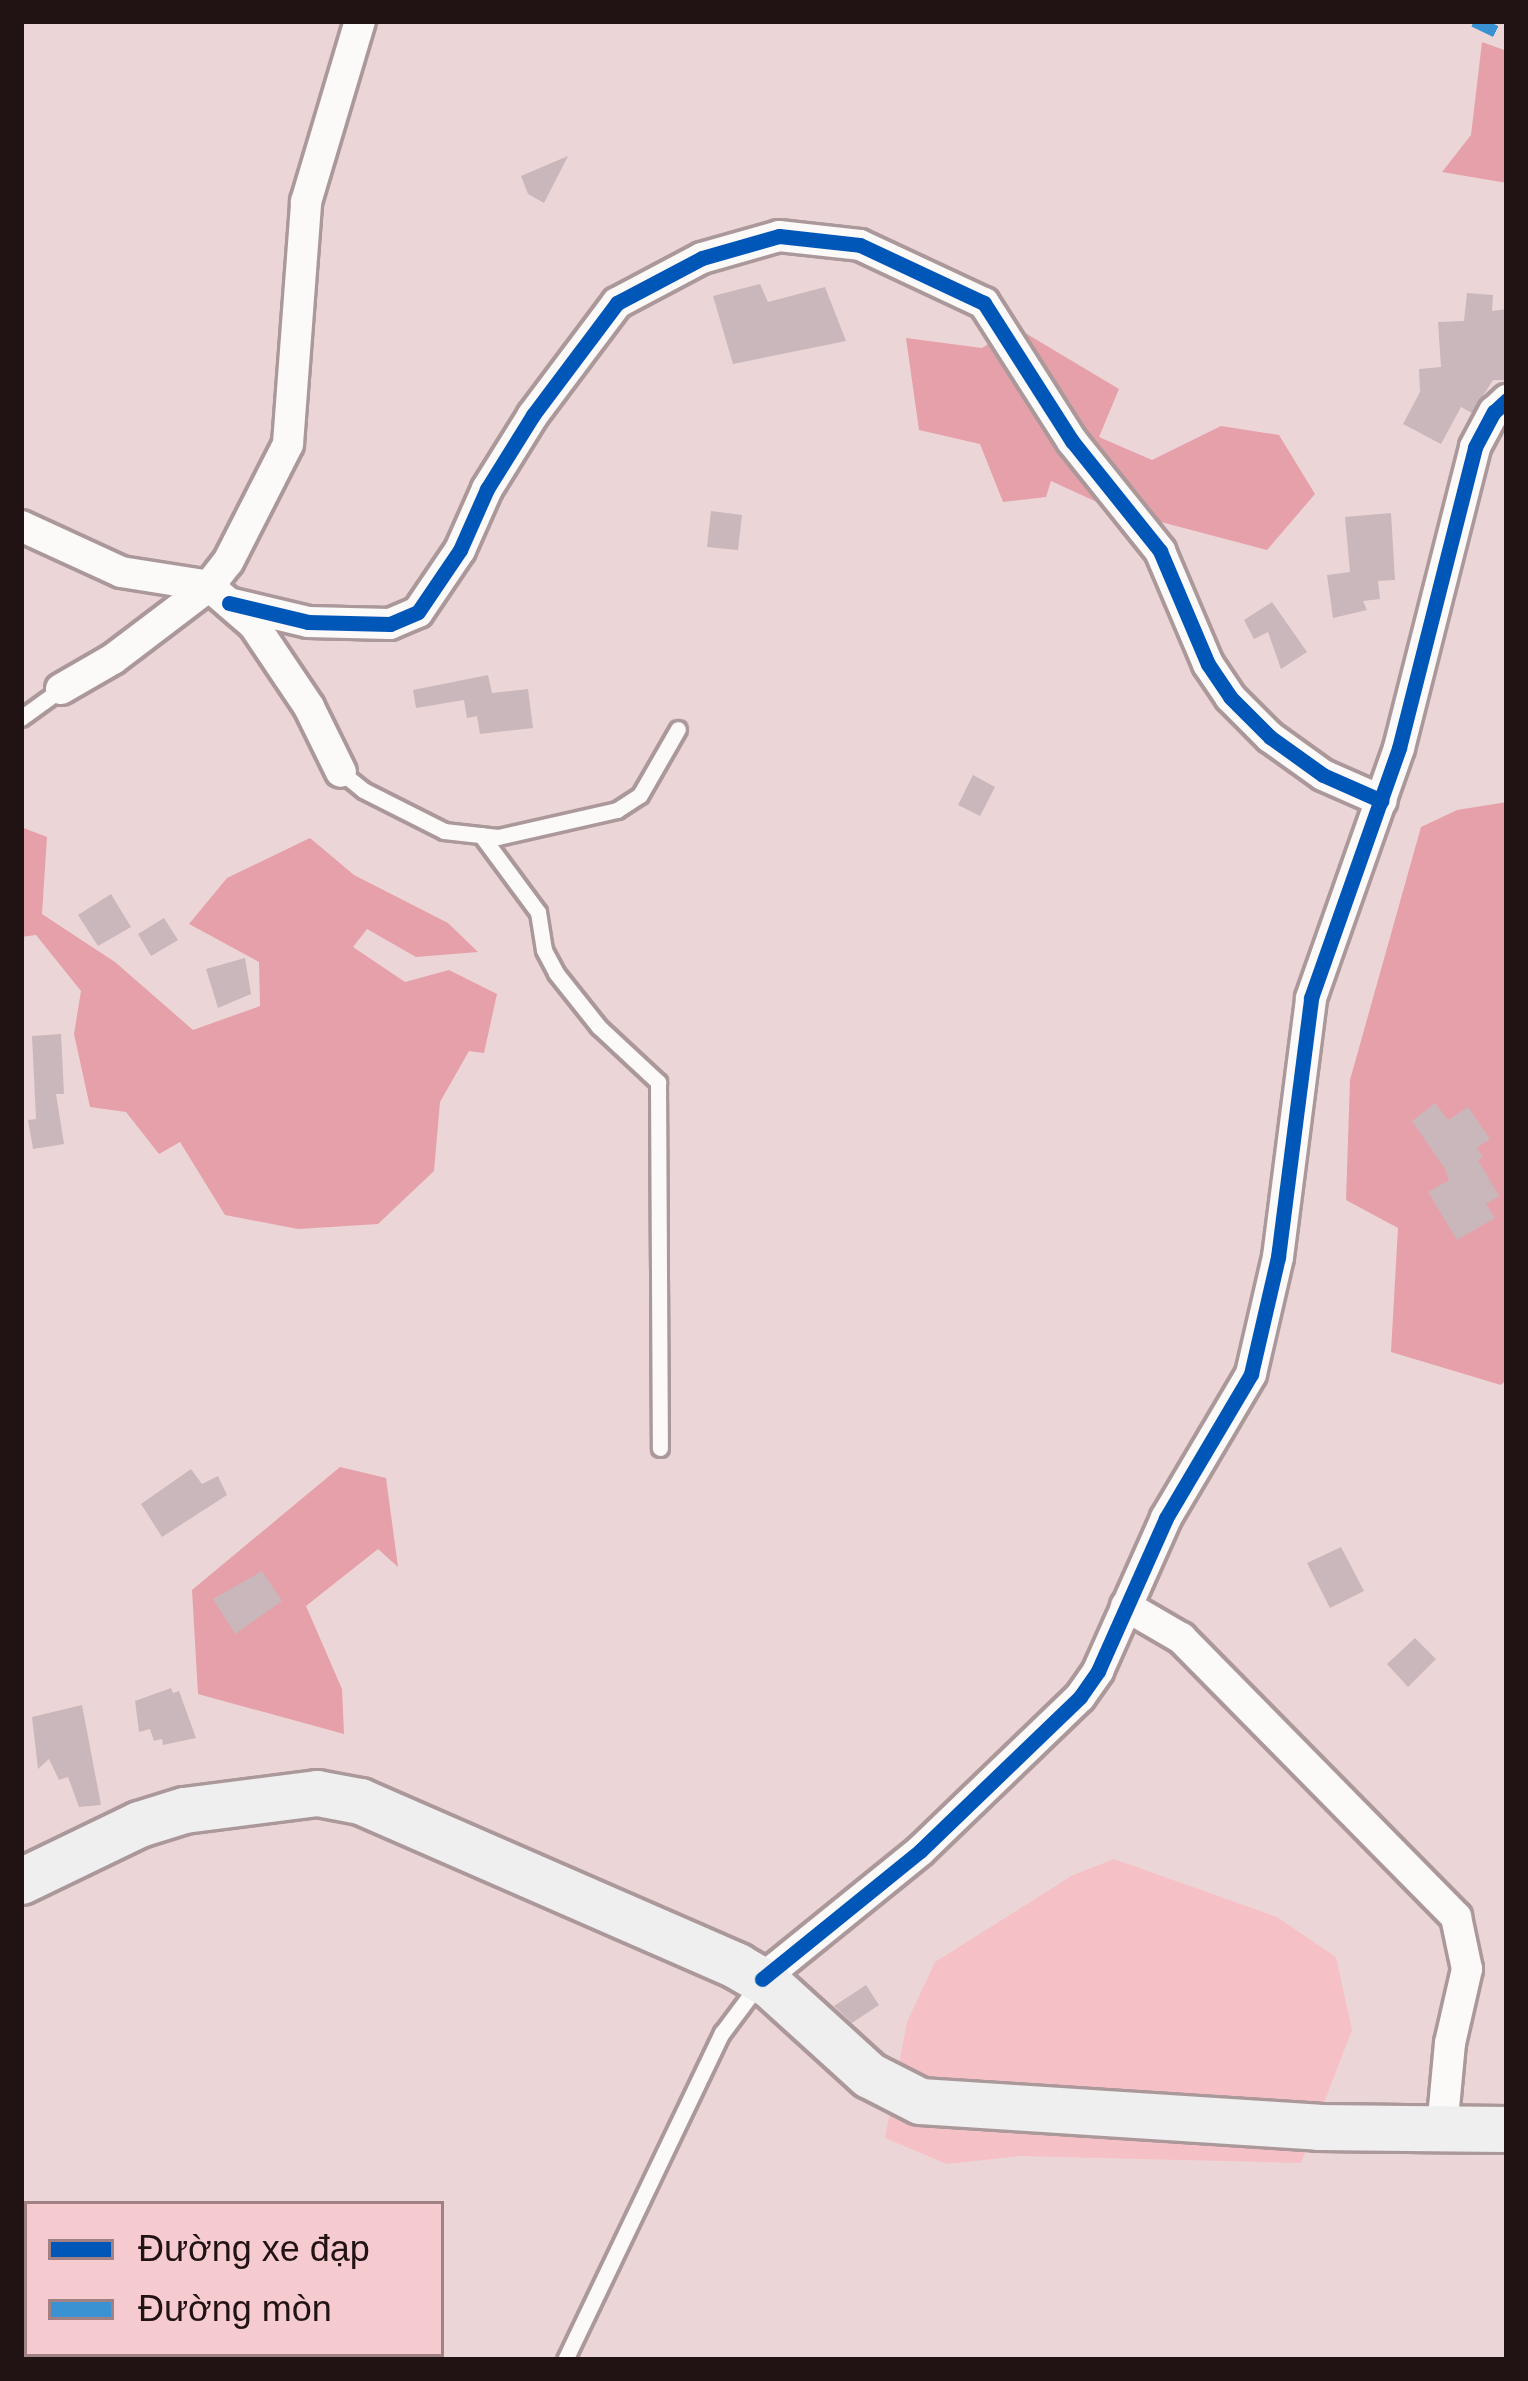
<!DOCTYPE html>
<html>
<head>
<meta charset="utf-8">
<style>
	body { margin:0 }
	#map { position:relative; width:1528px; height:2381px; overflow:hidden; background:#ecd5d7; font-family:Arial,sans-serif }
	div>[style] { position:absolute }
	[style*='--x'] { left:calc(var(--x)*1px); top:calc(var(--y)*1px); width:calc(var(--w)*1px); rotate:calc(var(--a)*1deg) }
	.green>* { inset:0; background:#f5c1c6 }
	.forest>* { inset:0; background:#e5a0a9 }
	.building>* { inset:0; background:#c9b7bb }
	.roads { filter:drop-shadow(3px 0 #ab989a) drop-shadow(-3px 0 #ab989a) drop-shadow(0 3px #ab989a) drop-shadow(0 -3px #ab989a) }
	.lane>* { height:15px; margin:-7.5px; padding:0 7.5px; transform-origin:7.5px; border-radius:7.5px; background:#fcf9f9 }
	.street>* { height:30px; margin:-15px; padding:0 15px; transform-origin:15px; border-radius:15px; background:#fcf9f9 }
	.secondary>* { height:45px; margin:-22.5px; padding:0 22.5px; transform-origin:22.5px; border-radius:22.5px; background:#efeff0 }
	.quiet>* { height:12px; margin-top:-6px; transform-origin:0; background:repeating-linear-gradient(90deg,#3a92d3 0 24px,transparent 0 36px) }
	.cycleway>* { height:15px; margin:-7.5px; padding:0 7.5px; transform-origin:7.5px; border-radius:7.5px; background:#0057b8 }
	span { translate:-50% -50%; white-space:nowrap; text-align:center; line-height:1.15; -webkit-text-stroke:12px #f6cbcf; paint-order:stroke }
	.frame { position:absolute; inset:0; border:24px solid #211214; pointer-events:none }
	.legend { position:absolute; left:24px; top:2201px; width:420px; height:156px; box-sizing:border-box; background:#f6cbcf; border:3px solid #a18184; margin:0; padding:15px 21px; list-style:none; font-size:36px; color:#211214 }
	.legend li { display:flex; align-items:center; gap:24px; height:60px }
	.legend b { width:60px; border:3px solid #a18184 }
</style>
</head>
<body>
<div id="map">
	<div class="green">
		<div style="clip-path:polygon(1114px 1859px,1277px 1917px,1336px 1957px,1352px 2030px,1301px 2163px,1020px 2156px,947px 2164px,885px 2138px,907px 2022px,935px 1962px,1073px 1875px)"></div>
	</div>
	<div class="forest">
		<div style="clip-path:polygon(1482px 42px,1507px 51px,1507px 183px,1442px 172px,1471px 135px)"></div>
		<div style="clip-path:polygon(1015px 327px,1119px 389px,1099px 437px,1152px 460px,1221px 426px,1279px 435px,1315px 494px,1267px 550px,1112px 509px,1051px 481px,1046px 497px,1003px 502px,980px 444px,919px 430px,906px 338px,982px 348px)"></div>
		<div style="clip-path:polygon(1507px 802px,1507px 1379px,1501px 1385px,1391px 1352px,1398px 1228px,1346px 1200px,1350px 1080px,1421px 827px,1457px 810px)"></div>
		<div style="clip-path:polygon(21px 827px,47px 837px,42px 914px,115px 962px,193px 1030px,260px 1006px,259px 962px,189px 924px,227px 878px,310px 838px,354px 875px,448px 923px,478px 952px,416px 957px,367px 929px,353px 947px,405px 982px,449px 970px,497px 994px,484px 1053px,469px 1051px,440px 1102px,434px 1171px,378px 1224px,298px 1229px,225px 1215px,180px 1142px,159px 1154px,126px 1112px,90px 1107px,74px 1034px,81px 991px,36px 935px,21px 937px)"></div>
		<div style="clip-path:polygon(340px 1467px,386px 1478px,398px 1567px,378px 1549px,306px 1606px,342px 1689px,344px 1734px,198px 1694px,192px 1590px)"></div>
	</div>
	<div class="building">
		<div style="clip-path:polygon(568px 156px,544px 203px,528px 194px,521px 176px)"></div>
		<div style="clip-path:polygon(760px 284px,768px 302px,825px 287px,846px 341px,733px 364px,713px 296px)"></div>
		<div style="clip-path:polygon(1467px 293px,1493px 295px,1492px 311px,1507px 309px,1507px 380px,1493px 380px,1472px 413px,1461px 407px,1441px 444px,1403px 424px,1420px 392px,1419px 369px,1441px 367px,1438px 322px,1464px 321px)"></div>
		<div style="clip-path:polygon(711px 511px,742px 515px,738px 550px,707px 547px)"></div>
		<div style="clip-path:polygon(1391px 513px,1395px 580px,1378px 581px,1380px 599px,1363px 601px,1367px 610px,1333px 618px,1327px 575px,1350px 572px,1345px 517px)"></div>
		<div style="clip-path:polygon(1272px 602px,1307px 652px,1281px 669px,1268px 632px,1254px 639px,1244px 620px)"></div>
		<div style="clip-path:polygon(488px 675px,492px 693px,528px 689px,533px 728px,480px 734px,477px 716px,467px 718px,464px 700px,416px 708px,413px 690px)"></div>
		<div style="clip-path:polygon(973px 775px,995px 787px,980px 816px,958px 805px)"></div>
		<div style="clip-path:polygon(111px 894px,131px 927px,98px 946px,78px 915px)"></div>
		<div style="clip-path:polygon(164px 918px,178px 940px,151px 956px,138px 934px)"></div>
		<div style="clip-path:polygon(245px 958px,251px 994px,218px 1008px,206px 969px)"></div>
		<div style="clip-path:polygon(61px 1034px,64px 1094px,56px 1094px,64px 1144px,33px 1149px,28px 1120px,36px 1119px,32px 1036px)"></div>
		<div style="clip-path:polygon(1435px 1103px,1448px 1120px,1468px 1107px,1490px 1139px,1477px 1148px,1483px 1157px,1478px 1160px,1499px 1196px,1486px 1204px,1495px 1218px,1457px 1240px,1428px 1192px,1449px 1180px,1445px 1169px,1412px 1121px)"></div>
		<div style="clip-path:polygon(191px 1469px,202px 1484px,218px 1476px,227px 1495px,162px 1537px,141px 1504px)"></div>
		<div style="clip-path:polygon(1341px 1547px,1364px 1591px,1330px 1608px,1307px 1563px)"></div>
		<div style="clip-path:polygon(262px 1571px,282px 1601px,235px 1634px,213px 1599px)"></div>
		<div style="clip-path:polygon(1415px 1638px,1436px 1659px,1408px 1687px,1387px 1664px)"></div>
		<div style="clip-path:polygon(171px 1688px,173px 1693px,179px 1691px,196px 1738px,163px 1745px,162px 1739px,154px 1741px,150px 1729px,139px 1732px,135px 1701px)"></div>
		<div style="clip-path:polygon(82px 1705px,101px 1805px,79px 1807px,68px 1777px,59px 1780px,49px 1759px,38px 1769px,32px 1717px)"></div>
		<div style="clip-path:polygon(866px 1985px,879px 2005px,852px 2023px,834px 2006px)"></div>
	</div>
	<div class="roads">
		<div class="lane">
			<div style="--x:21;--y:718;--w:49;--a:-35.9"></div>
			<div style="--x:341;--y:772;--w:28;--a:39"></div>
			<div style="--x:363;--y:790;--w:91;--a:26.8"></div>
			<div style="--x:444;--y:831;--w:54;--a:6.3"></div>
			<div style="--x:498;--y:837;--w:122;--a:-12.8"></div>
			<div style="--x:617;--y:810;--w:27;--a:-33"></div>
			<div style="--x:640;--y:795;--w:76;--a:-60.1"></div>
			<div style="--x:481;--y:835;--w:96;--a:53.5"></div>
			<div style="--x:538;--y:912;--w:38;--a:81"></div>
			<div style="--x:544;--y:950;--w:26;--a:62"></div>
			<div style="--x:556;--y:973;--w:69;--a:51.5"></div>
			<div style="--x:599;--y:1027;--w:81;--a:43"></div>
			<div style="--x:658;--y:1082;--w:366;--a:89.7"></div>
			<div style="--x:565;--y:2360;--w:363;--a:-64.4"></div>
			<div style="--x:722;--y:2033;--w:64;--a:-53.3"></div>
		</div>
		<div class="street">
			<div style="--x:21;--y:526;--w:110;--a:24.7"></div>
			<div style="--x:121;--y:572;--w:89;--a:9"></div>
			<div style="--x:209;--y:586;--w:60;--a:40.9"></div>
			<div style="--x:254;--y:625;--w:99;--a:56.1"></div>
			<div style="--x:309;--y:707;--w:72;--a:63.8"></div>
			<div style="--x:229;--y:603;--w:81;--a:13.5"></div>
			<div style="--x:308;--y:622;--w:82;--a:1.4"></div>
			<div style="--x:390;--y:624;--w:30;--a:-23"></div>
			<div style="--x:418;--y:612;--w:75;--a:-55.9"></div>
			<div style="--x:460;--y:550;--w:67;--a:-66.1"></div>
			<div style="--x:487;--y:489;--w:87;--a:-58.1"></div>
			<div style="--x:533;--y:415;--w:140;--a:-53.1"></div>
			<div style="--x:617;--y:303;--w:96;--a:-27.9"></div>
			<div style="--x:702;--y:258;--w:80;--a:-15.9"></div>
			<div style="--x:779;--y:236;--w:81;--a:6.3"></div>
			<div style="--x:860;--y:245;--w:137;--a:25.1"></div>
			<div style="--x:984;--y:303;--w:164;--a:57.5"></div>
			<div style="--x:1072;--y:441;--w:141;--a:51.3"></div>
			<div style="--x:1160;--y:551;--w:123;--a:67"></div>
			<div style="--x:1208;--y:664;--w:40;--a:56"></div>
			<div style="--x:1230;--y:697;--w:57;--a:45"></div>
			<div style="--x:1270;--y:737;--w:65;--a:35.6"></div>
			<div style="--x:1323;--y:775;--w:64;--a:23.8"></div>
			<div style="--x:61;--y:689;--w:60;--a:-30"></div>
			<div style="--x:113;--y:659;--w:121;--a:-37.2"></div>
			<div style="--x:209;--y:586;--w:31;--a:-52"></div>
			<div style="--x:228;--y:562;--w:132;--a:-63"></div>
			<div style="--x:288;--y:444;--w:243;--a:-85.7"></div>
			<div style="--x:306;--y:202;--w:189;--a:-73.4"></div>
			<div style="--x:1126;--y:1606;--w:64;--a:30.2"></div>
			<div style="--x:1181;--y:1638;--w:392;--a:45.4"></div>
			<div style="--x:1456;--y:1917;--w:53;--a:78.1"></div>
			<div style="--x:1467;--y:1969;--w:76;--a:102.9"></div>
			<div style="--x:1450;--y:2043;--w:86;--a:95.3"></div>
			<div style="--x:762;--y:1979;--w:203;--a:-39"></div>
			<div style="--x:920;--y:1851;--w:222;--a:-43.9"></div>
			<div style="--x:1080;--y:1697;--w:32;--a:-55"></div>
			<div style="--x:1098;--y:1671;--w:167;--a:-66"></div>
			<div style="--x:1166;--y:1518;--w:167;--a:-59.4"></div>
			<div style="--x:1251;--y:1374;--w:120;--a:-77"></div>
			<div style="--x:1278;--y:1257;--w:261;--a:-82.7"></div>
			<div style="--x:1311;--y:998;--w:265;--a:-70.6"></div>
			<div style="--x:1399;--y:748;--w:310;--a:-75.8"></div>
			<div style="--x:1475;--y:447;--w:40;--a:-62"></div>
			<div style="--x:1494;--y:412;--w:18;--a:-43"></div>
		</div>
		<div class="secondary">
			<div style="--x:21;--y:1881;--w:131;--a:-25.8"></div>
			<div style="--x:139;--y:1824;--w:47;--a:-17.3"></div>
			<div style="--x:184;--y:1810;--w:134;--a:-7.3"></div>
			<div style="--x:317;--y:1793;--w:44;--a:10.5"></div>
			<div style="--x:360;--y:1801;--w:412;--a:23.6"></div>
			<div style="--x:737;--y:1966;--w:38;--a:30"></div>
			<div style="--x:770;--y:1985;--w:134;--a:42.3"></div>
			<div style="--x:869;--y:2075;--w:57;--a:27"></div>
			<div style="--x:920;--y:2101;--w:399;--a:3.7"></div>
			<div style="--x:1318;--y:2127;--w:189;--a:0.6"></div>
		</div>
	</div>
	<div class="quiet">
		<div style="--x:1474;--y:21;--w:37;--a:26"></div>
	</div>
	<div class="cycleway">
		<div style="--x:229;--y:603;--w:81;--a:13.5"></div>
		<div style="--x:308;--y:622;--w:82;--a:1.4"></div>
		<div style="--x:390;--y:624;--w:30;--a:-23"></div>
		<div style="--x:418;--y:612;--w:75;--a:-55.9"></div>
		<div style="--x:460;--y:550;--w:67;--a:-66.1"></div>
		<div style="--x:487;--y:489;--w:87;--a:-58.1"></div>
		<div style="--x:533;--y:415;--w:140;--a:-53.1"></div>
		<div style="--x:617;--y:303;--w:96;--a:-27.9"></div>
		<div style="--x:702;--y:258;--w:80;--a:-15.9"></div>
		<div style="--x:779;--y:236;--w:81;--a:6.3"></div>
		<div style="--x:860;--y:245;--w:137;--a:25.1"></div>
		<div style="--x:984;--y:303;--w:164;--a:57.5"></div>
		<div style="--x:1072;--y:441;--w:141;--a:51.3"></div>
		<div style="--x:1160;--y:551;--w:123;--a:67"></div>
		<div style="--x:1208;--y:664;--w:40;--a:56"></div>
		<div style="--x:1230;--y:697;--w:57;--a:45"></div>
		<div style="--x:1270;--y:737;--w:65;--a:35.6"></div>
		<div style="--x:1323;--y:775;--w:64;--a:23.8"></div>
		<div style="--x:762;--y:1979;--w:203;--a:-39"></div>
		<div style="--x:920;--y:1851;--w:222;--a:-43.9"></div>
		<div style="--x:1080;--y:1697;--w:32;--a:-55"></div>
		<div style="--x:1098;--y:1671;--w:167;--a:-66"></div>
		<div style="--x:1166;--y:1518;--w:167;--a:-59.4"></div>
		<div style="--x:1251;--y:1374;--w:120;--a:-77"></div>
		<div style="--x:1278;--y:1257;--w:261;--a:-82.7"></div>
		<div style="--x:1311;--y:998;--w:265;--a:-70.6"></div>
		<div style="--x:1399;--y:748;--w:310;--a:-75.8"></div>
		<div style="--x:1475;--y:447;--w:40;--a:-62"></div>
		<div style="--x:1494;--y:412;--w:18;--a:-43"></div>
	</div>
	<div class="frame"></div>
	<ul class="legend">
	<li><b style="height:15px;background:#0057b8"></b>Đường xe đạp</li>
	<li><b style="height:15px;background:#3a92d3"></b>Đường mòn</li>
	</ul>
</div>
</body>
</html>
